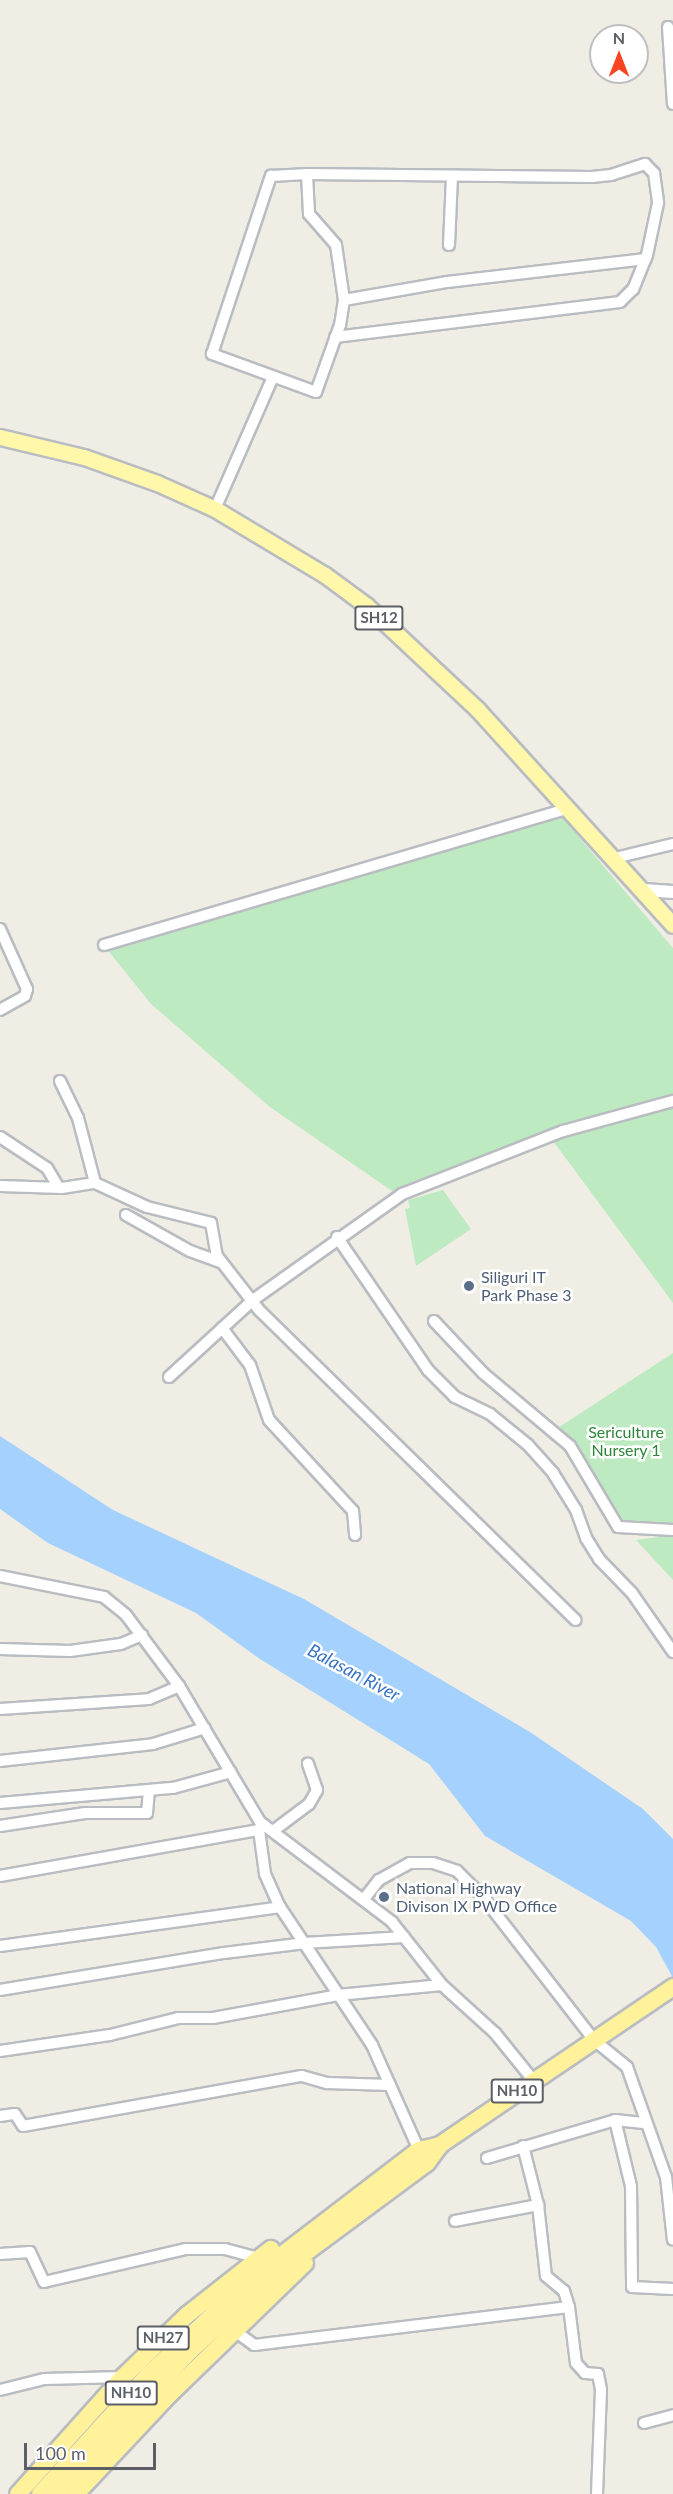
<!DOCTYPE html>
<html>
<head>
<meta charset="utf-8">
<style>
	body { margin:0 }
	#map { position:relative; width:673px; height:2494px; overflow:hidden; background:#f0eee4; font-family:Lato,sans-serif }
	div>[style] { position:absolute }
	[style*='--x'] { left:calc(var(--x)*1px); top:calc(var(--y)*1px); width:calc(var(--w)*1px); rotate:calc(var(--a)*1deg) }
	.green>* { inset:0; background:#beeac2 }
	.water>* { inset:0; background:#a5d1ff }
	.roads { filter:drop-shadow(2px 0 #b9bcc1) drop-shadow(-2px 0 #b9bcc1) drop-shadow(0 2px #b9bcc1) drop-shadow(0 -2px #b9bcc1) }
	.minor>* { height:10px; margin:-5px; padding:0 5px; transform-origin:5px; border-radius:5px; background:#fff }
	.tertiary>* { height:12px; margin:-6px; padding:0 6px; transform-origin:6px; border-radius:6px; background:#fff }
	.primary>* { height:15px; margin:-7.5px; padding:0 7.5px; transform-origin:7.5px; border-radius:7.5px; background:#fff8aa }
	.trunk>* { height:16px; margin:-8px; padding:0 8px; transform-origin:8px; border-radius:8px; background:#fff29b }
	.dots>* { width:16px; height:16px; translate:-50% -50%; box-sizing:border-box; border:3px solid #fff; border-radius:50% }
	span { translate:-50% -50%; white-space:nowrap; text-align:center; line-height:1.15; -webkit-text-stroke:5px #fff; paint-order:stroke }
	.shield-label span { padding:2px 4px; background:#fff; border:2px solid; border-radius:4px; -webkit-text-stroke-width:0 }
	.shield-label { font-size:15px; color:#5c6066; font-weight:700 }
	.service-label { font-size:16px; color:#4e5e75 }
	.left { translate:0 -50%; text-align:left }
	.park-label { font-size:16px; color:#2c8538 }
	.water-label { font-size:18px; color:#3973c6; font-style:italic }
	.north { position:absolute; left:589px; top:24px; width:60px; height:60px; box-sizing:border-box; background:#fff; border:2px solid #bebfc2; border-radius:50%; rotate:0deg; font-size:16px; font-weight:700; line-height:24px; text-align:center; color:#5c6066 }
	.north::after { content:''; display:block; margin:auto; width:21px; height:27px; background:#fa4321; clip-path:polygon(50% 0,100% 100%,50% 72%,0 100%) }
	.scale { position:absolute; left:24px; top:2443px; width:132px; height:27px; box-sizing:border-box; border:3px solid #5c6066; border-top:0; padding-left:8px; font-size:18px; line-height:21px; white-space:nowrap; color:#5c6066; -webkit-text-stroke:4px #fff; paint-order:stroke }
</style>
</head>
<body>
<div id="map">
	<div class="green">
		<div style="clip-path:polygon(561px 816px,673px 948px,673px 1095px,577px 1120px,392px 1191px,270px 1107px,151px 1004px,106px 948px)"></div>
		<div style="clip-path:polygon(673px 1106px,673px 1303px,553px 1141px)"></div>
		<div style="clip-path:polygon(443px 1190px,471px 1229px,416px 1266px,405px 1209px,410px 1208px,408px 1200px)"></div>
		<div style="clip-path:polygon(673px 1353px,673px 1527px,622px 1526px,556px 1429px)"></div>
		<div style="clip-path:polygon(673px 1535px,673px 1580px,636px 1540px)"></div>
	</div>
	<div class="water">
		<div style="clip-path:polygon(0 1436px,113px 1510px,304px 1599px,530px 1732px,643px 1809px,673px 1839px,673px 1978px,656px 1947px,631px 1921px,485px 1836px,429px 1764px,260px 1659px,196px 1613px,48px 1543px,0 1509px)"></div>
	</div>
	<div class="roads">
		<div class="minor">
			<div style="--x:668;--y:27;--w:77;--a:86.3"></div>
			<div style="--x:307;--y:174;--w:40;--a:87.1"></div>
			<div style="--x:309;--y:214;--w:41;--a:48.9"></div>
			<div style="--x:336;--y:245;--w:56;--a:81.7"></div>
			<div style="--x:344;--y:300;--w:25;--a:99"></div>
			<div style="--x:340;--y:325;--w:71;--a:109.7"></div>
			<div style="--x:316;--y:392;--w:111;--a:-159.9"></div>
			<div style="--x:212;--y:354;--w:188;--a:-71.7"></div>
			<div style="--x:271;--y:176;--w:36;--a:-3"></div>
			<div style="--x:307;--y:174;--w:285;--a:0.6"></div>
			<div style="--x:592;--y:177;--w:19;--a:-6"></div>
			<div style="--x:611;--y:175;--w:36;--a:-18"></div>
			<div style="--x:645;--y:164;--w:13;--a:45"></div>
			<div style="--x:654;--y:173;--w:30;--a:82"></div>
			<div style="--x:658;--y:203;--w:53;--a:101.9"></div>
			<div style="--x:647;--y:255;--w:37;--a:112"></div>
			<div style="--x:633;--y:289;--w:18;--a:135"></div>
			<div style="--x:620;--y:302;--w:287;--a:173"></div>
			<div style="--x:449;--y:245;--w:69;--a:-87.5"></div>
			<div style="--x:344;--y:300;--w:105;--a:-9.9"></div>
			<div style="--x:447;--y:282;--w:200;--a:-6.6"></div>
			<div style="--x:215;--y:509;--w:142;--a:-66.3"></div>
			<div style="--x:615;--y:858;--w:60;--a:-13.6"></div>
			<div style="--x:0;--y:929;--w:66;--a:65.8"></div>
			<div style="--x:27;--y:989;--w:7;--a:106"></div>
			<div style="--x:25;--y:996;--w:29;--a:151"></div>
			<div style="--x:104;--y:945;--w:484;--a:-16.4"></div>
			<div style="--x:60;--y:1081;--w:41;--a:64.1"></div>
			<div style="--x:78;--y:1118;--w:67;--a:75.3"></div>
			<div style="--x:0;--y:1137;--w:56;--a:33.4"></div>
			<div style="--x:47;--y:1168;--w:23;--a:59"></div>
			<div style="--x:0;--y:1186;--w:62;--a:1.8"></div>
			<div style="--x:62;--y:1188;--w:33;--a:-9"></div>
			<div style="--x:95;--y:1183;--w:57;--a:24.8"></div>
			<div style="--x:147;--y:1207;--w:66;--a:14"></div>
			<div style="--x:211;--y:1223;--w:34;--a:80"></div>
			<div style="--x:217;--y:1256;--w:68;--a:52.1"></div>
			<div style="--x:259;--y:1310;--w:443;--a:44.4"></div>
			<div style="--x:126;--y:1215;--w:73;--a:29.4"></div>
			<div style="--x:190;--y:1251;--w:33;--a:20"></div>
			<div style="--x:337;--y:1237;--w:161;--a:55.6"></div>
			<div style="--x:428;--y:1370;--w:38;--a:45"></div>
			<div style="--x:455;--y:1397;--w:39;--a:26"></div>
			<div style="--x:490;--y:1414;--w:49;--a:39.2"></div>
			<div style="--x:528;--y:1445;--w:38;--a:48"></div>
			<div style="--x:553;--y:1473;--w:44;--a:58.1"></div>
			<div style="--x:576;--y:1510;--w:30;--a:70"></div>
			<div style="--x:586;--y:1538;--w:25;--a:58"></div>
			<div style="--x:599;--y:1559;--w:47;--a:45.9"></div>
			<div style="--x:632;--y:1593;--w:72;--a:55.2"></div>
			<div style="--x:434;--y:1321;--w:71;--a:46.7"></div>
			<div style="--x:483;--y:1373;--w:114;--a:40"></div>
			<div style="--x:570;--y:1446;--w:94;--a:59.3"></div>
			<div style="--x:618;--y:1527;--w:55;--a:3.1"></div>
			<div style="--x:222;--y:1328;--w:46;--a:52.9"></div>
			<div style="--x:250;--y:1365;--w:58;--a:70.9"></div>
			<div style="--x:269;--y:1420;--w:124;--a:47.3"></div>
			<div style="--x:353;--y:1511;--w:24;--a:85"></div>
			<div style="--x:169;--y:1377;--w:114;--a:-42.5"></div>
			<div style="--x:253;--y:1300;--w:183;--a:-35.4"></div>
			<div style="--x:402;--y:1194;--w:173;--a:-21.4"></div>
			<div style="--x:563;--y:1131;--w:114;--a:-15.3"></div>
			<div style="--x:0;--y:1576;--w:106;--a:11.4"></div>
			<div style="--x:104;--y:1597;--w:28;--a:39"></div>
			<div style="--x:126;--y:1615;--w:89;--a:53.3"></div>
			<div style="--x:179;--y:1686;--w:158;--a:59.2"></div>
			<div style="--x:260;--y:1822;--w:166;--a:37.1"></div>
			<div style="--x:392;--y:1922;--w:80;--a:51.6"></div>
			<div style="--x:442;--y:1985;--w:72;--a:42.2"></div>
			<div style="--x:495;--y:2033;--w:60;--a:51"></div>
			<div style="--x:0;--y:1649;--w:70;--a:1.6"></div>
			<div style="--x:70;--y:1651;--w:51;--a:-7.8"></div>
			<div style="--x:121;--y:1644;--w:23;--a:-23"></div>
			<div style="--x:0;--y:1709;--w:149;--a:-3.8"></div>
			<div style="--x:149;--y:1699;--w:33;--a:-23"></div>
			<div style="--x:0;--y:1761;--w:154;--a:-6.3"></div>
			<div style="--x:153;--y:1744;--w:54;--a:-17.1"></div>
			<div style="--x:0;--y:1803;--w:174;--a:-5"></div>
			<div style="--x:173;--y:1788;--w:60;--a:-15.4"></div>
			<div style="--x:0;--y:1826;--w:86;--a:-8.7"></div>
			<div style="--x:85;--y:1813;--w:62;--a:0"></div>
			<div style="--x:147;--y:1813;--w:23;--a:-85"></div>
			<div style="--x:259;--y:1830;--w:44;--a:82.2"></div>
			<div style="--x:265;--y:1874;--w:36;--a:66"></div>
			<div style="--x:280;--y:1907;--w:166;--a:56.3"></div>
			<div style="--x:372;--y:2045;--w:115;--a:65.9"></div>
			<div style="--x:273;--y:1831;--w:45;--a:-36.9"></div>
			<div style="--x:309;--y:1804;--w:16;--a:-60"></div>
			<div style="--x:317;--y:1790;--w:28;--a:-109"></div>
			<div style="--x:0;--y:1876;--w:263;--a:-10.1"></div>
			<div style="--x:259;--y:1830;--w:7;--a:-45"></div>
			<div style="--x:364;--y:1899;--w:24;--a:-52"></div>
			<div style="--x:379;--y:1880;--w:35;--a:-29"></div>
			<div style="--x:410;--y:1863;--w:23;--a:0"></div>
			<div style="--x:433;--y:1863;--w:25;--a:18"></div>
			<div style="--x:457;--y:1871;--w:37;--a:45"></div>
			<div style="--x:483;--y:1897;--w:181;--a:52.2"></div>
			<div style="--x:594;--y:2040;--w:43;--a:39.3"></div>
			<div style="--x:627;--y:2067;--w:117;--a:70.5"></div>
			<div style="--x:666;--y:2177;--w:63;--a:83.7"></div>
			<div style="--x:0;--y:1946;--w:283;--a:-7.9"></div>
			<div style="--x:0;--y:1990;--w:227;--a:-9.4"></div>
			<div style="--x:224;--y:1953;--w:82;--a:-7"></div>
			<div style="--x:305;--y:1943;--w:99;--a:-3.5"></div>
			<div style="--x:0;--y:2051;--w:111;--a:-8.3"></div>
			<div style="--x:110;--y:2035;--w:70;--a:-14"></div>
			<div style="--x:178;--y:2018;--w:35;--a:0"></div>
			<div style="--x:213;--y:2018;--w:127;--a:-10.4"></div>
			<div style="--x:338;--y:1995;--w:104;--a:-5.5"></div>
			<div style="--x:0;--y:2116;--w:15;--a:-8"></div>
			<div style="--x:15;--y:2114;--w:14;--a:56"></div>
			<div style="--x:23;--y:2126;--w:283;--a:-10.2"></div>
			<div style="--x:302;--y:2076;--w:26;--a:16"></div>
			<div style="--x:327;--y:2083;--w:63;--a:1.8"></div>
			<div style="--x:615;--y:2120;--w:68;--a:76.4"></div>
			<div style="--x:631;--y:2186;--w:101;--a:89.4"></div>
			<div style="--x:632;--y:2287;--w:41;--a:2.8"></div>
			<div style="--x:523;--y:2146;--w:61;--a:75.7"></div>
			<div style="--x:538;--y:2205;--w:71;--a:83.6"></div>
			<div style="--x:546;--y:2276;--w:23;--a:40"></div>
			<div style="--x:564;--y:2291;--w:17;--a:73"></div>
			<div style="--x:569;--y:2307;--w:56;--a:82.9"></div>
			<div style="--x:576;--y:2363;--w:13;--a:48"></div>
			<div style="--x:585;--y:2373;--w:13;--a:4"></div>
			<div style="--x:598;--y:2374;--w:16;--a:79"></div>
			<div style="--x:601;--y:2390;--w:104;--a:92.2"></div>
			<div style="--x:487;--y:2158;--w:134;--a:-16.5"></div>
			<div style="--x:615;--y:2120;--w:31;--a:6"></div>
			<div style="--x:455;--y:2221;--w:85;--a:-10.9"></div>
			<div style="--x:0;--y:2254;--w:30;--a:-4"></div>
			<div style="--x:30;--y:2252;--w:33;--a:65"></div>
			<div style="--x:44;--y:2282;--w:146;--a:-13.1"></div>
			<div style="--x:186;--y:2249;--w:39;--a:0"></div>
			<div style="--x:225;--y:2249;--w:35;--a:15"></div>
			<div style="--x:235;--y:2331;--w:24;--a:36"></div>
			<div style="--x:254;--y:2345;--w:317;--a:-6.9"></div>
			<div style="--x:0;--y:2390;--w:45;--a:-14"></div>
			<div style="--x:44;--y:2379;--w:79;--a:-1.5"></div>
			<div style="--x:644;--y:2423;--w:30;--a:-15"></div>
		</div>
		<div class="tertiary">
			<div style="--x:644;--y:890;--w:29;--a:4"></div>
		</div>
		<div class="primary">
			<div style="--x:0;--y:437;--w:86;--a:13.4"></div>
			<div style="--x:84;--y:457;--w:77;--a:19.6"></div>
			<div style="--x:157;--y:483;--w:64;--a:24.1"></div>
			<div style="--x:215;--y:509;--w:128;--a:31"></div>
			<div style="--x:325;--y:575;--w:52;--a:36.4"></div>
			<div style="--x:367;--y:606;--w:152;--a:43.1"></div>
			<div style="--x:478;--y:710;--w:290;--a:47.8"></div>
		</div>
		<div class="trunk">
			<div style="--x:18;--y:2494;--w:157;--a:-48.1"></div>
			<div style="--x:123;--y:2377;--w:89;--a:-44.1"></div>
			<div style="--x:187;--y:2315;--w:107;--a:-38.2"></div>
			<div style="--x:40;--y:2494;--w:161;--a:-47.8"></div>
			<div style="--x:148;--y:2375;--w:150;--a:-42.8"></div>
			<div style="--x:258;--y:2273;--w:203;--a:-37.4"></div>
			<div style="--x:419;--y:2150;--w:22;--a:-13"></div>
			<div style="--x:57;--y:2494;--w:195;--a:-47.1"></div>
			<div style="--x:190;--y:2351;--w:108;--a:-42"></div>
			<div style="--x:270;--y:2279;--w:195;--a:-36.5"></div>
			<div style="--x:427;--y:2163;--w:22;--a:-54"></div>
			<div style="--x:440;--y:2145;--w:282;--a:-34.1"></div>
			<div style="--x:76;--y:2494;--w:137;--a:-46.8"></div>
			<div style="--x:170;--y:2394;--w:188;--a:-44.1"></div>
		</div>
	</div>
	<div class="dots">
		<div style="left:469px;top:1286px;background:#5c6f8a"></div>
		<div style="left:384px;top:1897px;background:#5c6f8a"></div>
	</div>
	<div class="shield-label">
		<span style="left:379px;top:618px">SH12</span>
		<span style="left:517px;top:2091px">NH10</span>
		<span style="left:163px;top:2338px">NH27</span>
		<span style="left:131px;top:2393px">NH10</span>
	</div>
	<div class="service-label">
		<span class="left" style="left:481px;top:1286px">Siliguri IT<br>Park Phase 3</span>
		<span class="left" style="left:396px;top:1897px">National Highway<br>Divison IX PWD Office</span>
	</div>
	<div class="park-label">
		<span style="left:626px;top:1441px">Sericulture<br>Nursery 1</span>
	</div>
	<div class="water-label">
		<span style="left:354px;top:1672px;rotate:28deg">Balasan River</span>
	</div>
	<div class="north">N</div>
	<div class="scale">100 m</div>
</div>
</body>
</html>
